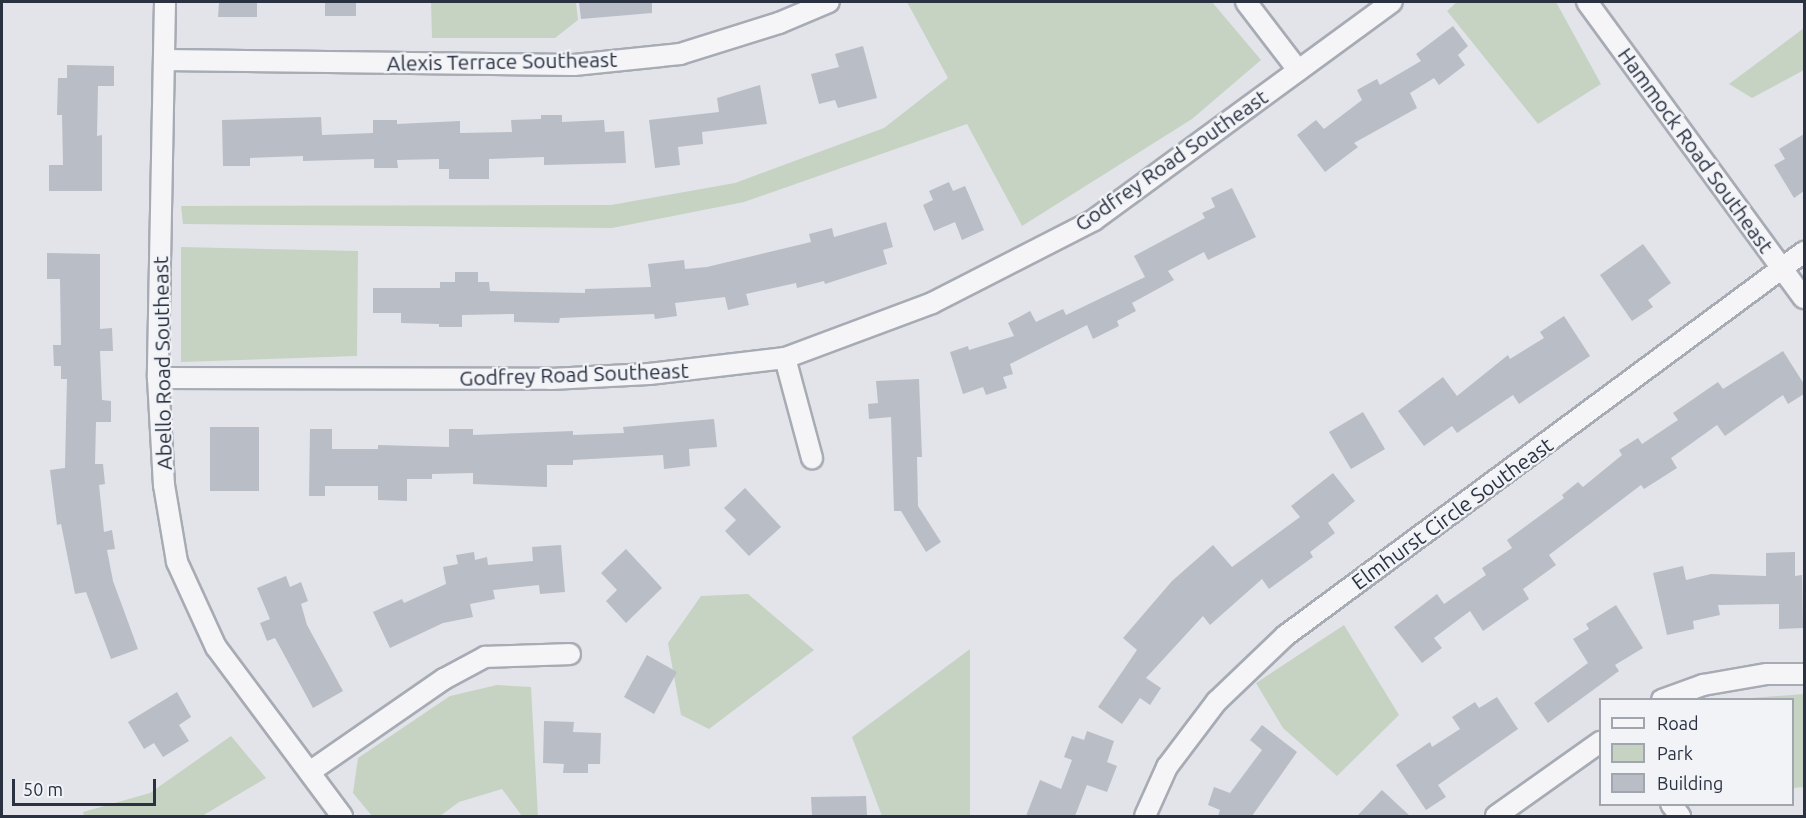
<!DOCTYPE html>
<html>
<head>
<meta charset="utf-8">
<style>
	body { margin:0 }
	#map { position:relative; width:1806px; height:818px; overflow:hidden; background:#e2e4ea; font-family:Ubuntu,sans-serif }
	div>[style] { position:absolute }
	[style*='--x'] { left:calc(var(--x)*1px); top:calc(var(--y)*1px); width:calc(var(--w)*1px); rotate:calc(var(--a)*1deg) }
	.green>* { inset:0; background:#c6d3c3 }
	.building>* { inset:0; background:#b9bdc6 }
	.roads { filter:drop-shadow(2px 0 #a7abb4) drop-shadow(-2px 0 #a7abb4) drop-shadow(0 2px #a7abb4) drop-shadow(0 -2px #a7abb4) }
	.minor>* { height:20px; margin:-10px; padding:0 10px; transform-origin:10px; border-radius:10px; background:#f5f5f8 }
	span { translate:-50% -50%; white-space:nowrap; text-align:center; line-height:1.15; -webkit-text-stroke:4.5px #f1f3f7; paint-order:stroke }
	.street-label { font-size:21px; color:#2a3141 }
	.frame { position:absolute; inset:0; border:3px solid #2a3141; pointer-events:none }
	.legend { position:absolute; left:1599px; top:698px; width:195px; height:108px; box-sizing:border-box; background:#f1f3f7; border:2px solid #a1a5ae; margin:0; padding:8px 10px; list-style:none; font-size:18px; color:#2a3141 }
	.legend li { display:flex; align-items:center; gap:12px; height:30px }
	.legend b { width:30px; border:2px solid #a1a5ae }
	.scale { position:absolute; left:12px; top:779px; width:144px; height:27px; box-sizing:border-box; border:3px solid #2a3141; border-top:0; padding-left:8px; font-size:18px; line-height:21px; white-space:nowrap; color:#2a3141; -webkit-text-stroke:4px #f1f3f7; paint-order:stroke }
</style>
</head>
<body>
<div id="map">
	<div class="green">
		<div style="clip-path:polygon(431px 2px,576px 2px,578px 20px,555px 38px,432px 38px)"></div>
		<div style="clip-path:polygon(907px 2px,1212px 2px,1261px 60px,1192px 119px,1022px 226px,967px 124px,744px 202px,612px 228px,183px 224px,181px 206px,611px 205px,735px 183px,884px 128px,948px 78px)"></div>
		<div style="clip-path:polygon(1457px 2px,1556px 2px,1601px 84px,1538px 124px,1447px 11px)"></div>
		<div style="clip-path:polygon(1804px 28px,1804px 70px,1752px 98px,1729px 84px)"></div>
		<div style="clip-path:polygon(181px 247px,358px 251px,357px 356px,181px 362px)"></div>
		<div style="clip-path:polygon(748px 594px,814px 650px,709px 729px,681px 715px,668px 643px,701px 596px)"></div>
		<div style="clip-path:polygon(1344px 625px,1399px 715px,1337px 776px,1283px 728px,1256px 683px)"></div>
		<div style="clip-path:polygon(970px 649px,970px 816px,882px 816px,852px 737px)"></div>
		<div style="clip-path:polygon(497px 685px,531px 687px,538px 816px,522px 816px,502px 789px,459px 802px,440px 816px,372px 816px,353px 793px,358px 758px,450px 696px)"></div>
		<div style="clip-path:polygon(1804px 694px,1804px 787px,1793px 788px,1792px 700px,1739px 699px)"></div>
		<div style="clip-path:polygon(231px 736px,266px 778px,202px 816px,84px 816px,83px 812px,150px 793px)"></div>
	</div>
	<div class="building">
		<div style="clip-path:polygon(219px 2px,257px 2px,257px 17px,218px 17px)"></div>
		<div style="clip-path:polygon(325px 2px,356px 2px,356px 16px,325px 16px)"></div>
		<div style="clip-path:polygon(579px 2px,652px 2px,652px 13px,581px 19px)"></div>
		<div style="clip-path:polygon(1453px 26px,1468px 46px,1458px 55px,1465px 65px,1439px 85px,1434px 78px,1410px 93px,1417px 108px,1354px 143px,1358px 147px,1325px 172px,1297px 135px,1316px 120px,1324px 129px,1362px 100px,1357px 90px,1377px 79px,1380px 85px,1421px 61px,1416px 54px)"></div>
		<div style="clip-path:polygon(863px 46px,877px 98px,838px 108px,835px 100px,819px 104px,811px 74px,839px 67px,835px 54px)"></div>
		<div style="clip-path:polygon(67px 65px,114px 66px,114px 86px,98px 86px,97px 136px,102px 135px,102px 191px,49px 191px,49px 165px,63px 165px,62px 115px,57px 115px,58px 78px,67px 78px)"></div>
		<div style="clip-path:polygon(760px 85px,767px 124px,702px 132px,703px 144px,678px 147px,680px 165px,655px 168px,649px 120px,719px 112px,717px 98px)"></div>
		<div style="clip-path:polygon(541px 115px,562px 115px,562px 122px,604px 120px,605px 132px,624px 131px,626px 163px,544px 165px,544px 157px,489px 159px,489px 179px,449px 179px,449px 169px,439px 169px,439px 159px,397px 160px,398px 168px,374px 168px,374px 159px,303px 161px,303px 156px,250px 158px,250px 166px,223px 166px,222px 120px,321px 117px,322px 135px,373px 133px,373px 120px,397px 120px,397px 124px,460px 121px,460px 133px,512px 132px,511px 120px,541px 119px)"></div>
		<div style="clip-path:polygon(1804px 134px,1804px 191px,1794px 198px,1774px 165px,1785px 159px,1779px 149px)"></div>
		<div style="clip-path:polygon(949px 182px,953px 191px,965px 186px,984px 230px,962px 240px,955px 222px,934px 231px,923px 205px,933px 200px,929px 191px)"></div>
		<div style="clip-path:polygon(1232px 188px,1256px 237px,1208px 260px,1204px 252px,1168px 271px,1174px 280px,1132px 303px,1136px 311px,1117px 321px,1119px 326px,1093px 339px,1087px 325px,1010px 364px,1013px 374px,1003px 377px,1007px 388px,986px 395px,983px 387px,963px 394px,950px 352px,968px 346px,969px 350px,1014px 336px,1008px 323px,1030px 311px,1036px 322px,1063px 309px,1066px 315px,1145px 277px,1134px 256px,1205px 218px,1202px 213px,1215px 207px,1211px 198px)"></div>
		<div style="clip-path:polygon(886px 222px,893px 247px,883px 250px,887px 264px,825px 284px,824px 281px,797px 288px,796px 283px,746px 294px,749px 305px,728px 310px,725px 297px,675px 303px,677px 316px,655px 319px,654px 314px,560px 318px,559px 323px,514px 322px,514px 314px,462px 315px,462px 327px,439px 327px,439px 324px,401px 323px,401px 313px,373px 313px,373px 288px,440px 288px,440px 282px,455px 282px,455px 272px,478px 272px,478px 282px,489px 282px,490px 291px,585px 293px,585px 289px,651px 287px,648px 264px,684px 260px,685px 269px,707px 267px,811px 242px,809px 234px,832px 228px,834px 237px)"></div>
		<div style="clip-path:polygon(1643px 244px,1671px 283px,1648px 300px,1653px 307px,1632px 321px,1600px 275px)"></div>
		<div style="clip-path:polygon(47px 253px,100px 254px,100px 329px,112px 328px,113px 351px,100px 351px,102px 400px,111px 401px,111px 422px,96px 422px,95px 464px,103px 464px,105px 484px,99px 485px,104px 532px,112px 530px,115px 549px,107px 550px,113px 581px,138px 649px,111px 659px,86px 592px,75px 594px,61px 524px,57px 525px,50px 470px,65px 468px,67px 379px,61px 379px,61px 366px,54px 366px,53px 345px,61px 345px,60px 279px,47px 279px)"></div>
		<div style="clip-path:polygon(1564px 316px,1590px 356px,1519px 404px,1513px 395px,1457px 433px,1452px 426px,1424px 446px,1398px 411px,1443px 377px,1457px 396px,1508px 355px,1510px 359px,1544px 338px,1540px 332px)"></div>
		<div style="clip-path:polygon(1783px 351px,1804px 384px,1804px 394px,1788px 404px,1783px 395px,1725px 436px,1717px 425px,1671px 458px,1677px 468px,1644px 489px,1641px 485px,1549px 555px,1556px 565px,1523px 589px,1529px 599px,1483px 631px,1470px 611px,1434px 638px,1442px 648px,1422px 663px,1394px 627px,1437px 594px,1444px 604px,1486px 575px,1482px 568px,1512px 548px,1507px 540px,1564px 498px,1562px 495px,1578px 482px,1583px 487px,1622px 455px,1619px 450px,1638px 438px,1642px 444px,1678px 420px,1673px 413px,1718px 382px,1723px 389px)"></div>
		<div style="clip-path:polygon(919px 379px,922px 457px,917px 457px,918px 506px,941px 542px,926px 552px,901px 511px,894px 511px,891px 417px,869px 419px,868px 404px,878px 403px,876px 381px)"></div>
		<div style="clip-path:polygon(1363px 412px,1385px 449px,1351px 469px,1329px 432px)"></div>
		<div style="clip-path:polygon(714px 419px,717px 447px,689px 449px,690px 466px,664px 469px,663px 455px,573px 460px,573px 465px,547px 465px,547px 487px,473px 484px,473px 473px,432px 474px,432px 479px,407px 479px,407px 501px,378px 500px,378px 486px,325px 486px,325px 496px,309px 496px,310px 429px,332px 429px,332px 449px,378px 449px,378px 445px,449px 447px,449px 429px,473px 429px,473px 435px,573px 431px,573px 435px,624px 433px,623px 427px)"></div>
		<div style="clip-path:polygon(210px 427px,259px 427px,259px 491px,210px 491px)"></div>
		<div style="clip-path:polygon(1333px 473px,1355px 501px,1328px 523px,1335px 533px,1310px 552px,1313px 557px,1269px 589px,1262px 579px,1210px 625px,1203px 616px,1146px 678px,1161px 688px,1150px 705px,1140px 698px,1122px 724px,1098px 707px,1137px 650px,1123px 638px,1172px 581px,1213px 545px,1232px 567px,1300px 517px,1291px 506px)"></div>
		<div style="clip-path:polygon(745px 488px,781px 527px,749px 556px,725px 531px,736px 520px,724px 508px)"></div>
		<div style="clip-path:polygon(561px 545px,565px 592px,540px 594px,539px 585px,493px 590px,495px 599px,470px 604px,473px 617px,443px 623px,390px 648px,373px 612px,402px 599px,404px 603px,446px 584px,443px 567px,458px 564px,456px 555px,474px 552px,475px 560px,487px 557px,488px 565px,533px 561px,532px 547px)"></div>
		<div style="clip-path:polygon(626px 549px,662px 588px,626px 623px,606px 601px,617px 590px,601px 573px)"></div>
		<div style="clip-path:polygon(1795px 552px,1795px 576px,1802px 575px,1803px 628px,1779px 629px,1779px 604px,1718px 605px,1720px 615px,1693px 621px,1694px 629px,1667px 635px,1653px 573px,1683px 566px,1686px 580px,1711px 574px,1766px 576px,1766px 553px)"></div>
		<div style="clip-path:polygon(286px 576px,290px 587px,301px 582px,308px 601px,301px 604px,307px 625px,343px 691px,313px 708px,275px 638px,267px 641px,260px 623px,270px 619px,257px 588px)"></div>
		<div style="clip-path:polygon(1616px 605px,1643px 648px,1615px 665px,1619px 671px,1548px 723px,1534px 703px,1588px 663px,1573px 639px,1589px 629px,1586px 624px)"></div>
		<div style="clip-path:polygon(647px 655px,677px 672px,654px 714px,624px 697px)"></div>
		<div style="clip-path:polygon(177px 692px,191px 717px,179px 725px,189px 741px,163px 757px,154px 743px,144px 749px,128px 722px)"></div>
		<div style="clip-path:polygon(1497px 697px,1518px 729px,1438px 785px,1446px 797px,1426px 810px,1396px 765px,1430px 742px,1432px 747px,1460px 729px,1452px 717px,1475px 702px,1479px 708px)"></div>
		<div style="clip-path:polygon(544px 721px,574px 722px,573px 732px,601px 733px,600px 764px,588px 764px,588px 773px,563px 773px,564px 764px,543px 763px)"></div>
		<div style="clip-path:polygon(1262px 725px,1297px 752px,1252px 816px,1218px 816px,1220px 810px,1208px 805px,1214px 787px,1230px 793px,1262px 750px,1250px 740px)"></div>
		<div style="clip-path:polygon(1087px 731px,1114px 741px,1107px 762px,1117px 766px,1107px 792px,1087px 785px,1075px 816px,1026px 816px,1040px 780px,1061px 789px,1072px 760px,1064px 757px,1072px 736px,1084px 740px)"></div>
		<div style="clip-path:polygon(1382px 790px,1410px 816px,1357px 816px)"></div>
		<div style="clip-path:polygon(866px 796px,867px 816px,812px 816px,811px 797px)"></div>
	</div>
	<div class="roads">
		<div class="minor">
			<div style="--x:165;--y:2;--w:376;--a:91.1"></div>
			<div style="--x:158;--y:378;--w:107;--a:86.8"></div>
			<div style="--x:164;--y:485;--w:78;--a:80.4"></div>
			<div style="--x:177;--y:562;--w:94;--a:65.4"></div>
			<div style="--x:216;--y:647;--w:211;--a:53.3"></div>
			<div style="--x:1246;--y:2;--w:86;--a:52.6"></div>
			<div style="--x:1587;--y:2;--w:367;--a:53.8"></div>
			<div style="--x:164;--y:60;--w:410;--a:0.7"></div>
			<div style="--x:574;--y:65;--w:107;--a:-5.9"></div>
			<div style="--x:680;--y:54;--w:104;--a:-17.4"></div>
			<div style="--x:779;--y:23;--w:54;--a:-22.8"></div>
			<div style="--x:785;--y:358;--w:104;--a:74.9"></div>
			<div style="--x:158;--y:378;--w:393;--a:0.1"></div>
			<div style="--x:551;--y:379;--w:98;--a:-2.9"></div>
			<div style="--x:649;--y:374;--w:137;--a:-6.7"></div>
			<div style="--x:785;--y:358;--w:157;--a:-20.5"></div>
			<div style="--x:932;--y:303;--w:182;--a:-27.1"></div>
			<div style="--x:1094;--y:220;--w:369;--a:-36.2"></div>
			<div style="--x:1662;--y:700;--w:44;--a:-20.1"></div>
			<div style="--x:1703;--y:685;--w:65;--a:-9.8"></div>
			<div style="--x:1767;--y:674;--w:37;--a:0"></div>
			<div style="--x:311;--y:771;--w:162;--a:-34.7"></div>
			<div style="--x:444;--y:679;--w:47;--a:-28.2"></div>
			<div style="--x:485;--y:657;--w:85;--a:-2"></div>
			<div style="--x:1671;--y:804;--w:15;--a:53"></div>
			<div style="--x:1145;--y:816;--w:54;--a:-65.8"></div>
			<div style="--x:1167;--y:767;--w:83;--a:-52.9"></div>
			<div style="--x:1217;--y:701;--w:94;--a:-43.7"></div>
			<div style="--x:1285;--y:636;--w:646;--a:-36.5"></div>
			<div style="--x:1496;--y:816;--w:128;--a:-35.4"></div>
		</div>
	</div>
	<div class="street-label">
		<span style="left:502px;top:61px;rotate:-1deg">Alexis Terrace Southeast</span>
		<span style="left:1696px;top:150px;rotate:54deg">Hammock Road Southeast</span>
		<span style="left:1171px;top:160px;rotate:-35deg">Godfrey Road Southeast</span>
		<span style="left:162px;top:363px;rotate:-91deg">Abello Road Southeast</span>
		<span style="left:574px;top:374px;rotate:-2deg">Godfrey Road Southeast</span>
		<span style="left:1452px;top:513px;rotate:-36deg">Elmhurst Circle Southeast</span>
	</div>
	<div class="frame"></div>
	<ul class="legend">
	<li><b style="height:8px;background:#f5f5f8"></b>Road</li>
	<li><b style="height:16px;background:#c6d3c3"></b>Park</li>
	<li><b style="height:16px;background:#b9bdc6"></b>Building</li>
	</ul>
	<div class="scale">50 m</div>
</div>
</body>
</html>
